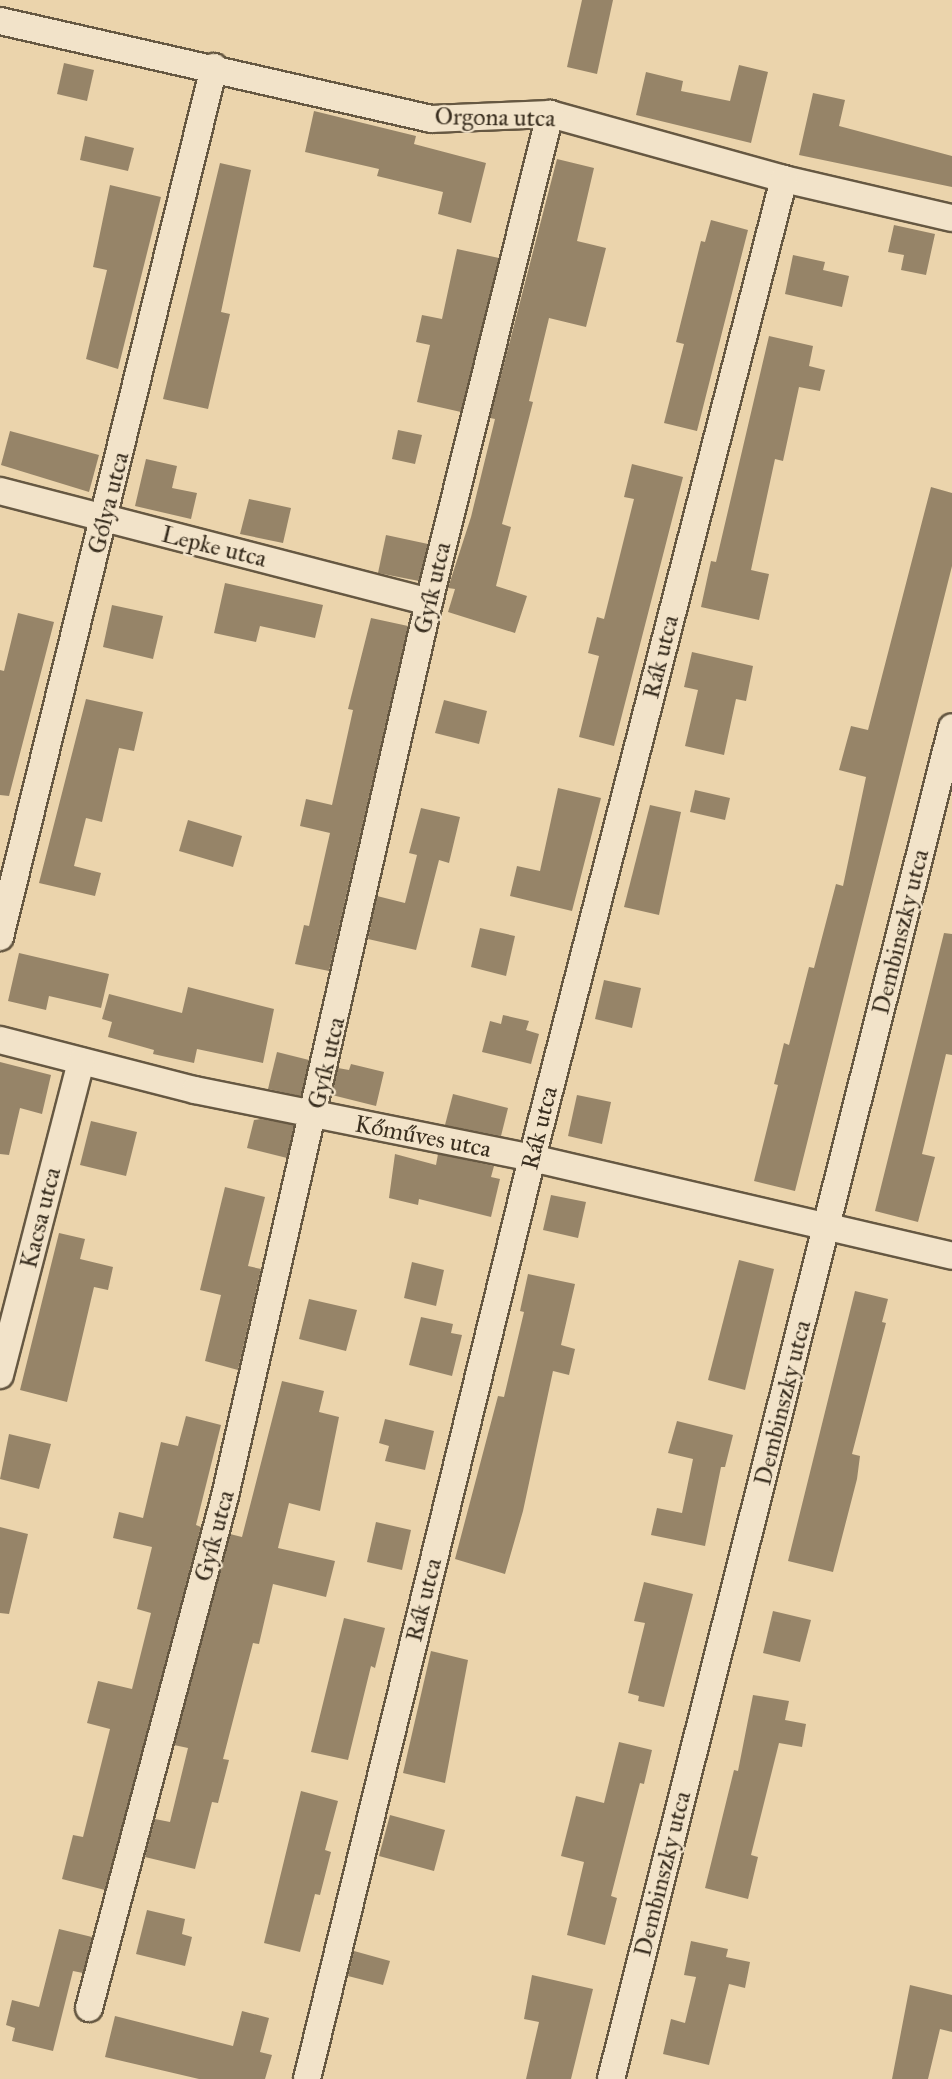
<!DOCTYPE html>
<html>
<head>
<meta charset="utf-8">
<style>
	body { margin:0 }
	#map { position:relative; width:952px; height:2079px; overflow:hidden; background:#ebd4ac; font-family:"IM FELL Great Primer",serif }
	div>[style] { position:absolute }
	[style*='--x'] { left:calc(var(--x)*1px); top:calc(var(--y)*1px); width:calc(var(--w)*1px); rotate:calc(var(--a)*1deg) }
	.building>* { inset:0; background:#968468 }
	.roads { filter:drop-shadow(2px 0 #665842) drop-shadow(-2px 0 #665842) drop-shadow(0 2px #665842) drop-shadow(0 -2px #665842) }
	.minor>* { height:26px; margin:-13px; padding:0 13px; transform-origin:13px; border-radius:13px; background:#f2e3c9 }
	span { translate:-50% -50%; white-space:nowrap; text-align:center; line-height:1.15; -webkit-text-stroke:4.5px #f2e3c9; paint-order:stroke }
	.street-label { font-size:24px; color:#392e1f }
</style>
</head>
<body>
<div id="map">
	<div class="building">
		<div style="clip-path:polygon(582px 0,613px 0,597px 74px,567px 67px)"></div>
		<div style="clip-path:polygon(64px 63px,94px 70px,87px 101px,57px 94px)"></div>
		<div style="clip-path:polygon(739px 65px,768px 72px,751px 143px,636px 115px,646px 72px,683px 81px,681px 91px,730px 101px)"></div>
		<div style="clip-path:polygon(813px 93px,845px 100px,839px 126px,952px 156px,952px 187px,799px 155px)"></div>
		<div style="clip-path:polygon(314px 111px,416px 136px,414px 144px,486px 163px,471px 223px,438px 214px,443px 192px,377px 176px,379px 169px,305px 152px)"></div>
		<div style="clip-path:polygon(85px 136px,134px 148px,128px 171px,80px 160px)"></div>
		<div style="clip-path:polygon(557px 159px,594px 168px,577px 241px,606px 248px,586px 327px,549px 318px,529px 401px,533px 402px,502px 524px,511px 527px,496px 586px,527px 596px,515px 633px,448px 612px,455px 589px,448px 588px,471px 517px,495px 419px,490px 418px)"></div>
		<div style="clip-path:polygon(220px 163px,251px 170px,221px 312px,230px 314px,208px 409px,163px 399px)"></div>
		<div style="clip-path:polygon(110px 185px,161px 197px,118px 369px,86px 359px,107px 270px,93px 267px)"></div>
		<div style="clip-path:polygon(711px 220px,748px 230px,697px 431px,664px 423px,684px 344px,676px 342px,701px 241px,705px 242px)"></div>
		<div style="clip-path:polygon(894px 225px,935px 234px,926px 275px,901px 270px,904px 255px,888px 252px)"></div>
		<div style="clip-path:polygon(457px 249px,499px 258px,461px 412px,417px 402px,430px 345px,416px 342px,422px 315px,442px 319px)"></div>
		<div style="clip-path:polygon(793px 255px,825px 262px,823px 270px,849px 276px,842px 307px,785px 294px)"></div>
		<div style="clip-path:polygon(769px 336px,813px 346px,809px 366px,825px 370px,820px 391px,799px 387px,783px 461px,775px 459px,751px 570px,769px 574px,759px 620px,701px 607px,711px 561px,716px 562px)"></div>
		<div style="clip-path:polygon(398px 430px,422px 435px,415px 464px,392px 459px)"></div>
		<div style="clip-path:polygon(10px 431px,99px 455px,89px 492px,1px 465px)"></div>
		<div style="clip-path:polygon(146px 459px,177px 466px,172px 488px,197px 493px,191px 519px,135px 506px)"></div>
		<div style="clip-path:polygon(632px 464px,683px 477px,614px 746px,579px 737px,599px 656px,588px 653px,597px 617px,604px 619px,634px 499px,624px 497px)"></div>
		<div style="clip-path:polygon(931px 487px,952px 493px,952px 566px,795px 1191px,754px 1181px,778px 1085px,774px 1084px,784px 1043px,789px 1045px,809px 967px,814px 968px,836px 884px,843px 886px,866px 777px,839px 770px,851px 726px,868px 730px)"></div>
		<div style="clip-path:polygon(249px 499px,291px 508px,283px 543px,240px 534px)"></div>
		<div style="clip-path:polygon(386px 535px,428px 544px,419px 581px,378px 573px)"></div>
		<div style="clip-path:polygon(225px 583px,323px 605px,315px 638px,260px 626px,256px 642px,214px 633px)"></div>
		<div style="clip-path:polygon(112px 605px,163px 616px,153px 659px,103px 647px)"></div>
		<div style="clip-path:polygon(18px 613px,54px 622px,9px 796px,0 795px,0 670px,4px 671px)"></div>
		<div style="clip-path:polygon(371px 618px,408px 626px,329px 971px,295px 964px,304px 925px,309px 926px,330px 833px,300px 826px,306px 799px,332px 805px,353px 710px,348px 709px)"></div>
		<div style="clip-path:polygon(692px 652px,753px 666px,746px 701px,736px 699px,724px 755px,685px 746px,698px 690px,684px 687px)"></div>
		<div style="clip-path:polygon(86px 699px,143px 712px,134px 751px,119px 748px,102px 822px,86px 818px,74px 866px,101px 873px,95px 896px,39px 883px)"></div>
		<div style="clip-path:polygon(444px 700px,487px 711px,479px 744px,435px 733px)"></div>
		<div style="clip-path:polygon(558px 788px,601px 798px,572px 911px,510px 896px,517px 866px,540px 871px)"></div>
		<div style="clip-path:polygon(695px 790px,730px 798px,725px 820px,690px 812px)"></div>
		<div style="clip-path:polygon(650px 805px,681px 812px,659px 915px,624px 907px)"></div>
		<div style="clip-path:polygon(421px 808px,460px 817px,449px 863px,439px 860px,416px 950px,368px 939px,377px 896px,405px 903px,417px 855px,409px 853px)"></div>
		<div style="clip-path:polygon(188px 820px,242px 836px,233px 867px,179px 851px)"></div>
		<div style="clip-path:polygon(480px 928px,515px 936px,506px 976px,471px 967px)"></div>
		<div style="clip-path:polygon(944px 933px,952px 934px,952px 1055px,946px 1054px,922px 1154px,935px 1157px,918px 1222px,875px 1211px)"></div>
		<div style="clip-path:polygon(19px 953px,109px 974px,101px 1008px,49px 996px,46px 1010px,8px 1001px)"></div>
		<div style="clip-path:polygon(604px 980px,641px 988px,632px 1028px,595px 1019px)"></div>
		<div style="clip-path:polygon(188px 987px,274px 1009px,263px 1063px,197px 1049px,194px 1063px,153px 1054px,154px 1050px,108px 1037px,112px 1022px,102px 1019px,109px 994px,182px 1013px)"></div>
		<div style="clip-path:polygon(503px 1015px,529px 1021px,526px 1030px,539px 1034px,531px 1064px,482px 1052px,490px 1021px,501px 1024px)"></div>
		<div style="clip-path:polygon(277px 1052px,309px 1060px,301px 1096px,268px 1089px)"></div>
		<div style="clip-path:polygon(0 1062px,51px 1075px,42px 1114px,20px 1108px,9px 1155px,0 1154px)"></div>
		<div style="clip-path:polygon(351px 1064px,384px 1072px,376px 1106px,332px 1095px,338px 1068px,349px 1070px)"></div>
		<div style="clip-path:polygon(453px 1094px,508px 1108px,501px 1136px,445px 1125px)"></div>
		<div style="clip-path:polygon(577px 1095px,611px 1102px,602px 1144px,568px 1136px)"></div>
		<div style="clip-path:polygon(261px 1119px,294px 1125px,287px 1158px,247px 1148px,254px 1120px)"></div>
		<div style="clip-path:polygon(91px 1121px,137px 1132px,126px 1176px,80px 1165px)"></div>
		<div style="clip-path:polygon(395px 1154px,436px 1165px,438px 1154px,494px 1166px,491px 1177px,500px 1179px,491px 1217px,419px 1199px,418px 1205px,389px 1198px)"></div>
		<div style="clip-path:polygon(225px 1187px,265px 1197px,248px 1266px,261px 1269px,238px 1370px,205px 1361px,221px 1295px,200px 1290px)"></div>
		<div style="clip-path:polygon(551px 1195px,586px 1202px,578px 1238px,543px 1230px)"></div>
		<div style="clip-path:polygon(59px 1233px,85px 1239px,80px 1259px,113px 1267px,108px 1290px,94px 1287px,67px 1402px,20px 1390px)"></div>
		<div style="clip-path:polygon(739px 1260px,774px 1269px,745px 1390px,708px 1380px)"></div>
		<div style="clip-path:polygon(412px 1262px,444px 1270px,436px 1306px,404px 1298px)"></div>
		<div style="clip-path:polygon(528px 1274px,575px 1284px,561px 1345px,575px 1349px,569px 1375px,553px 1371px,523px 1511px,505px 1574px,455px 1559px,498px 1396px,504px 1397px,524px 1312px,520px 1311px)"></div>
		<div style="clip-path:polygon(855px 1291px,888px 1299px,882px 1322px,886px 1323px,852px 1454px,860px 1456px,857px 1479px,833px 1572px,788px 1561px)"></div>
		<div style="clip-path:polygon(309px 1299px,357px 1310px,346px 1351px,299px 1339px)"></div>
		<div style="clip-path:polygon(421px 1317px,453px 1324px,451px 1333px,462px 1335px,452px 1376px,409px 1365px)"></div>
		<div style="clip-path:polygon(282px 1381px,324px 1391px,319px 1412px,339px 1417px,320px 1511px,289px 1503px,278px 1548px,335px 1561px,326px 1597px,273px 1584px,259px 1644px,253px 1643px,223px 1759px,229px 1760px,218px 1803px,212px 1802px,195px 1869px,145px 1857px,155px 1819px,170px 1822px,188px 1748px,174px 1745px,230px 1534px,242px 1537px)"></div>
		<div style="clip-path:polygon(186px 1416px,221px 1425px,196px 1525px,201px 1527px,105px 1890px,62px 1879px,73px 1835px,83px 1837px,110px 1729px,87px 1723px,98px 1681px,132px 1689px,151px 1613px,137px 1609px,152px 1547px,113px 1538px,119px 1512px,143px 1518px,161px 1442px,178px 1446px)"></div>
		<div style="clip-path:polygon(385px 1419px,434px 1431px,425px 1470px,385px 1461px,389px 1446px,379px 1443px)"></div>
		<div style="clip-path:polygon(677px 1421px,733px 1435px,725px 1467px,721px 1467px,705px 1546px,651px 1535px,657px 1508px,682px 1513px,693px 1459px,668px 1453px)"></div>
		<div style="clip-path:polygon(9px 1434px,51px 1444px,39px 1489px,0 1479px)"></div>
		<div style="clip-path:polygon(376px 1522px,411px 1530px,402px 1570px,367px 1562px)"></div>
		<div style="clip-path:polygon(0 1527px,28px 1534px,9px 1614px,0 1613px)"></div>
		<div style="clip-path:polygon(644px 1582px,693px 1594px,664px 1707px,638px 1701px,639px 1696px,628px 1693px,645px 1623px,634px 1621px)"></div>
		<div style="clip-path:polygon(773px 1611px,811px 1620px,800px 1662px,763px 1653px)"></div>
		<div style="clip-path:polygon(344px 1618px,385px 1628px,375px 1668px,371px 1666px,348px 1760px,311px 1752px)"></div>
		<div style="clip-path:polygon(431px 1651px,468px 1660px,445px 1783px,403px 1773px)"></div>
		<div style="clip-path:polygon(753px 1695px,789px 1701px,785px 1720px,806px 1724px,802px 1747px,779px 1743px,751px 1855px,758px 1857px,748px 1899px,705px 1888px,734px 1770px,738px 1771px)"></div>
		<div style="clip-path:polygon(619px 1742px,652px 1750px,644px 1784px,640px 1783px,611px 1896px,617px 1898px,605px 1945px,567px 1935px,584px 1862px,561px 1856px,576px 1796px,604px 1803px)"></div>
		<div style="clip-path:polygon(301px 1791px,338px 1801px,325px 1850px,331px 1852px,320px 1895px,315px 1894px,300px 1952px,264px 1943px)"></div>
		<div style="clip-path:polygon(390px 1815px,445px 1830px,434px 1871px,379px 1856px)"></div>
		<div style="clip-path:polygon(147px 1910px,185px 1919px,182px 1934px,192px 1937px,185px 1966px,136px 1954px)"></div>
		<div style="clip-path:polygon(59px 1929px,92px 1937px,83px 1973px,73px 1971px,53px 2051px,12px 2041px,15px 2028px,6px 2025px,12px 2000px,39px 2007px)"></div>
		<div style="clip-path:polygon(691px 1941px,728px 1949px,726px 1957px,750px 1962px,745px 1988px,729px 1984px,709px 2065px,663px 2054px,671px 2019px,685px 2023px,696px 1977px,684px 1975px)"></div>
		<div style="clip-path:polygon(354px 1951px,390px 1961px,383px 1985px,348px 1976px)"></div>
		<div style="clip-path:polygon(532px 1975px,593px 1989px,571px 2079px,526px 2079px,539px 2022px,524px 2019px)"></div>
		<div style="clip-path:polygon(910px 1985px,952px 1995px,952px 2032px,940px 2029px,928px 2079px,892px 2079px)"></div>
		<div style="clip-path:polygon(242px 2011px,269px 2018px,260px 2052px,272px 2055px,265px 2079px,199px 2079px,105px 2057px,115px 2016px,233px 2046px)"></div>
	</div>
	<div class="roads">
		<div class="minor">
			<div style="--x:0;--y:21;--w:442;--a:12.8"></div>
			<div style="--x:431;--y:119;--w:119;--a:-2.4"></div>
			<div style="--x:550;--y:114;--w:243;--a:15.5"></div>
			<div style="--x:784;--y:179;--w:172;--a:13.1"></div>
			<div style="--x:0;--y:491;--w:443;--a:14.5"></div>
			<div style="--x:0;--y:937;--w:896;--a:-76.18"></div>
			<div style="--x:0;--y:1040;--w:201;--a:14.4"></div>
			<div style="--x:195;--y:1090;--w:344;--a:11.4"></div>
			<div style="--x:532;--y:1158;--w:431;--a:13.1"></div>
			<div style="--x:0;--y:1375;--w:324;--a:-75.5"></div>
			<div style="--x:89;--y:2008;--w:530;--a:-75.12"></div>
			<div style="--x:225;--y:1496;--w:917;--a:-77.15"></div>
			<div style="--x:429;--y:602;--w:503;--a:-76.07"></div>
			<div style="--x:307;--y:2079;--w:948;--a:-76.27"></div>
			<div style="--x:532;--y:1158;--w:1011;--a:-75.57"></div>
			<div style="--x:611;--y:2079;--w:1394;--a:-75.84"></div>
		</div>
	</div>
	<div class="street-label">
		<span style="left:495px;top:118px;rotate:1deg">Orgona utca</span>
		<span style="left:109px;top:503px;rotate:-76deg">Gólya utca</span>
		<span style="left:214px;top:547px;rotate:14deg">Lepke utca</span>
		<span style="left:433px;top:588px;rotate:-77deg">Gyík utca</span>
		<span style="left:661px;top:657px;rotate:-76deg">Rák utca</span>
		<span style="left:901px;top:932px;rotate:-76deg">Dembinszky utca</span>
		<span style="left:327px;top:1063px;rotate:-77deg">Gyík utca</span>
		<span style="left:540px;top:1128px;rotate:-76deg">Rák utca</span>
		<span style="left:423px;top:1137px;rotate:11deg">Kőműves utca</span>
		<span style="left:41px;top:1218px;rotate:-76deg">Kacsa utca</span>
		<span style="left:783px;top:1403px;rotate:-76deg">Dembinszky utca</span>
		<span style="left:215px;top:1536px;rotate:-75deg">Gyík utca</span>
		<span style="left:424px;top:1600px;rotate:-76deg">Rák utca</span>
		<span style="left:663px;top:1874px;rotate:-76deg">Dembinszky utca</span>
	</div>
</div>
</body>
</html>
